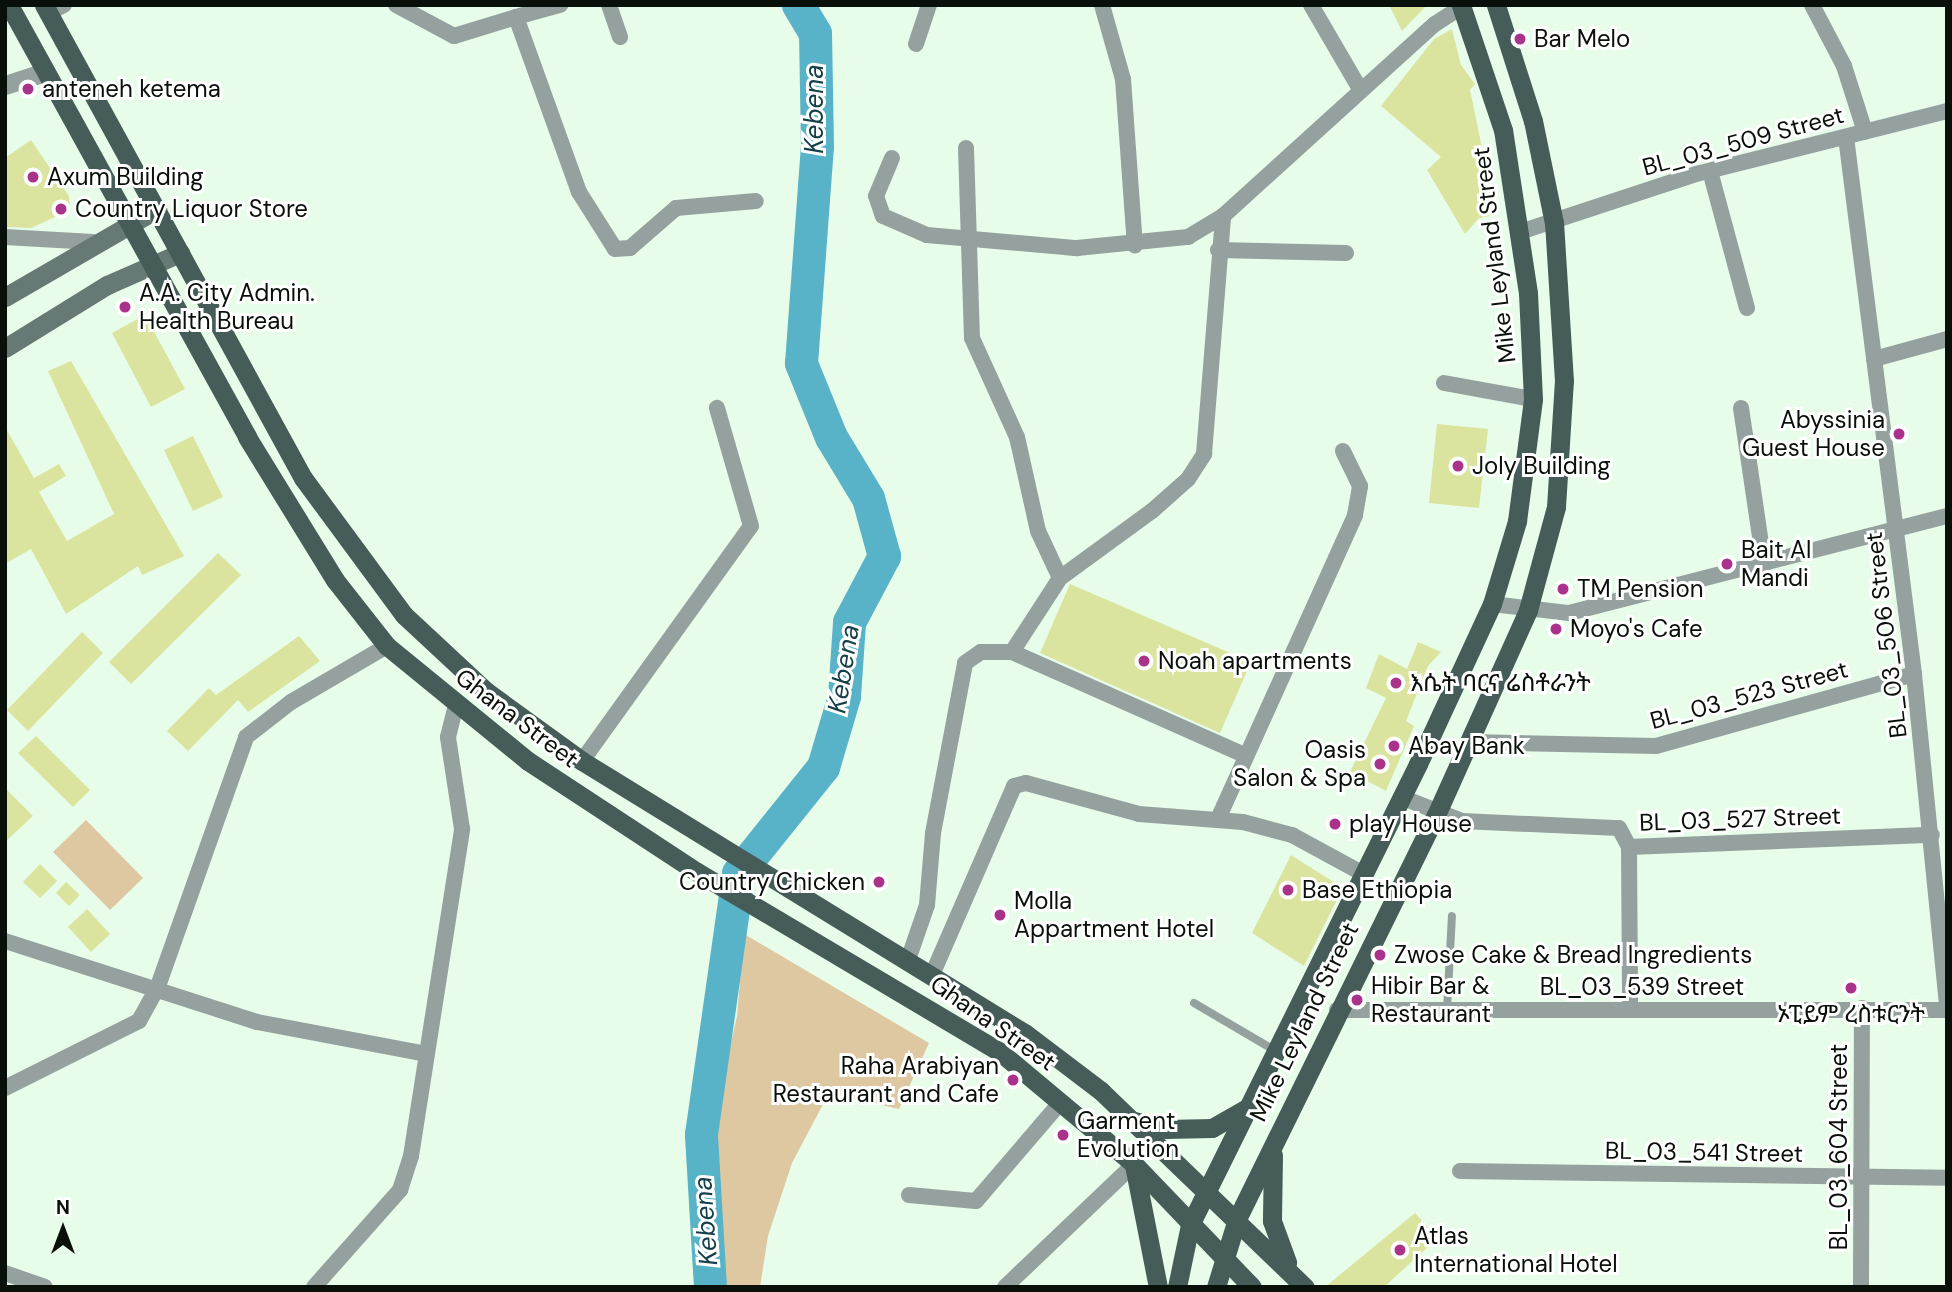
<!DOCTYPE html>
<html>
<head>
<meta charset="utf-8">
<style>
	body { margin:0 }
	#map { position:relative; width:1952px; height:1292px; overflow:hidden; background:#e7fde9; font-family:"DM Sans","Noto Sans Ethiopic",sans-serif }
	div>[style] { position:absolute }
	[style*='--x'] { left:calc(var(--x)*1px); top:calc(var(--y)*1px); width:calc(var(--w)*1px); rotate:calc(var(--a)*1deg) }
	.green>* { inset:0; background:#dec8a2 }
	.river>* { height:33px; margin:-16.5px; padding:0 16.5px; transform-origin:16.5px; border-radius:16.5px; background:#59b3c8 }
	.building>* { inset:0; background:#dbe49e }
	.service>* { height:8px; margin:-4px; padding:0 4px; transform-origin:4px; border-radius:4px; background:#94a19f }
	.minor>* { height:16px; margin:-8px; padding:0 8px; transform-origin:8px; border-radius:8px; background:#94a19f }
	.tertiary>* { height:19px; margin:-9.5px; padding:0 9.5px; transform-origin:9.5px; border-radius:9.5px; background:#94a19f }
	.secondary>* { height:19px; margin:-9.5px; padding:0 9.5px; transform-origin:9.5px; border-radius:9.5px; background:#667975 }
	.primary>* { height:19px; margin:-9.5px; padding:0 9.5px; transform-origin:9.5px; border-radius:9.5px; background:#455c58 }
	.dots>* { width:19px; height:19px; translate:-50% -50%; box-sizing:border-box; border:4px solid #fff; border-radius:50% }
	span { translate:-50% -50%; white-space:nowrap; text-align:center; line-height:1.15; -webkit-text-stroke:6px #fff; paint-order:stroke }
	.poi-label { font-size:24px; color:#081009 }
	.left { translate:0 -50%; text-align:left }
	.right { translate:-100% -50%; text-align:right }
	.street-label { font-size:24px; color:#081009 }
	.water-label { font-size:26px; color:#164049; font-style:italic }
	.frame { position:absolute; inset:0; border:7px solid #081009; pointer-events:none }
	.north { position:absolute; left:28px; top:1194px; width:70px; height:70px; -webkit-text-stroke:5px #fff; paint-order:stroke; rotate:0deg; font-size:19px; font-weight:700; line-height:28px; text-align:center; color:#081009 }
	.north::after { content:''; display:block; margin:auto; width:24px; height:32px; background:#081009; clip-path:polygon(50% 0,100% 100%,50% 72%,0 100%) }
</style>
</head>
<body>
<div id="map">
	<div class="green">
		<div style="clip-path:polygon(86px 820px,143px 878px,110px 910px,53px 852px)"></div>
		<div style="clip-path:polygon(744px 934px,929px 1043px,899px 1109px,829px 1093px,792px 1163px,768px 1236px,760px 1287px,721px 1287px,711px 1133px,737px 1016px)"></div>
	</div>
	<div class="river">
		<div style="--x:710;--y:1287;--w:153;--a:-93.4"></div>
		<div style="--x:701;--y:1134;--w:264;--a:-81.9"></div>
		<div style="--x:738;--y:873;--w:136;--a:-51.3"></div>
		<div style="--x:823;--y:767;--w:74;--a:-73.5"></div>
		<div style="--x:844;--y:696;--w:74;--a:-86.1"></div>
		<div style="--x:849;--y:622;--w:75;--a:-62.1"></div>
		<div style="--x:884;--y:556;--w:60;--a:-105.4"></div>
		<div style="--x:868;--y:498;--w:71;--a:-121.2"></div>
		<div style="--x:831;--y:437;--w:80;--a:-112.1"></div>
		<div style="--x:801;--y:363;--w:217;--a:-85.8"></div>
		<div style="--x:817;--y:147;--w:114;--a:-91"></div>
		<div style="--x:815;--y:33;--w:33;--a:-121"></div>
	</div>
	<div class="building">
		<div style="clip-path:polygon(1389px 5px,1427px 5px,1402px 31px)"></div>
		<div style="clip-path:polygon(1452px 29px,1461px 65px,1475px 84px,1470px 90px,1496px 215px,1479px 218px,1465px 234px,1427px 170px,1441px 157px,1381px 106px,1434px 39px)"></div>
		<div style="clip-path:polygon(31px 140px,69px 196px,70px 210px,31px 228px,5px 227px,5px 158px)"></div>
		<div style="clip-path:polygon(145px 315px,185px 389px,151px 407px,112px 333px)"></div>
		<div style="clip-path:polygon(71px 361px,184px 556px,142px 575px,138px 566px,66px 614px,31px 549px,5px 564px,5px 427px,34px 478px,59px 464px,66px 476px,39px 492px,67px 541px,114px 514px,48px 371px)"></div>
		<div style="clip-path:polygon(1437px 424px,1488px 429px,1479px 508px,1429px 503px)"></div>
		<div style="clip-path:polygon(193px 436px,223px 497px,193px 511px,164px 450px)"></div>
		<div style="clip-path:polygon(218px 553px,241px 575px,131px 684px,109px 662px)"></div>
		<div style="clip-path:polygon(1070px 584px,1251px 662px,1220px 733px,1040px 653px)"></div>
		<div style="clip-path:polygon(82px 632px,103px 653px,28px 731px,7px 710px)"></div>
		<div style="clip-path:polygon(299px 636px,320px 661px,248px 712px,238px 700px,188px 751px,167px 731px,209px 688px,216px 695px)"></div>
		<div style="clip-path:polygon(1418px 642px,1441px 652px,1428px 666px,1406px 721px,1414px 726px,1386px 791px,1350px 772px,1386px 698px,1366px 688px,1379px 654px,1407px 669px)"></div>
		<div style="clip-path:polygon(36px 736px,90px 790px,73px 807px,18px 753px)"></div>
		<div style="clip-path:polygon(5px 788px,33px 816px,5px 842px)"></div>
		<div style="clip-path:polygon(1291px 855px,1343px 888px,1304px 966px,1252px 933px)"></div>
		<div style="clip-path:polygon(40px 864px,57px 881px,40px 898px,23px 882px)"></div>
		<div style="clip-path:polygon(66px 882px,80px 895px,69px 906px,56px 893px)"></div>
		<div style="clip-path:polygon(87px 909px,110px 934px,91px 952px,68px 927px)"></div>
		<div style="clip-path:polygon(1415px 1213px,1438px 1238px,1384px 1287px,1325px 1287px)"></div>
	</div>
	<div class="service">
		<div style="--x:1194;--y:1003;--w:93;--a:30.4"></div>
		<div style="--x:1447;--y:1010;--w:94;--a:-87"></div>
	</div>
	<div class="minor">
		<div style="--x:396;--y:5;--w:66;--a:28.1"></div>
		<div style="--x:454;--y:36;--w:65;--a:-17"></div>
		<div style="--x:516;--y:17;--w:186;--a:70.2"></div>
		<div style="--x:579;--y:192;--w:67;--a:57.7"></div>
		<div style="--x:615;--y:249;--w:15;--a:-4"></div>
		<div style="--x:630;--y:248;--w:61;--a:-41"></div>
		<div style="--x:676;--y:208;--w:80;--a:-5"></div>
		<div style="--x:609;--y:5;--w:34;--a:71"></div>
		<div style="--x:1102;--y:5;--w:77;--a:74.2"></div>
		<div style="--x:1123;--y:79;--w:167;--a:85.9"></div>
		<div style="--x:1311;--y:5;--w:99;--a:59.8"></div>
		<div style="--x:1812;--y:5;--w:69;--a:62.3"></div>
		<div style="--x:1844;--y:66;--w:69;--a:72.3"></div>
		<div style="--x:48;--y:13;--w:18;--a:-27"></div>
		<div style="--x:516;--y:17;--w:46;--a:-15.3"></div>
		<div style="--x:916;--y:44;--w:41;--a:-71.6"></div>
		<div style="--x:1846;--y:137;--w:541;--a:82.78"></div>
		<div style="--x:1914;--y:674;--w:332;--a:84.3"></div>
		<div style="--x:966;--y:148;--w:190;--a:88.2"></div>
		<div style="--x:972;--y:338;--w:109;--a:65.6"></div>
		<div style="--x:1017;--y:437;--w:96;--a:77.4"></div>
		<div style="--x:1038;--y:531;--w:52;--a:64.9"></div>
		<div style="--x:892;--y:158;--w:41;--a:112.8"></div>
		<div style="--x:876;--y:196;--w:21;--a:71"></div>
		<div style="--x:883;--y:216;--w:48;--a:23.4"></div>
		<div style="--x:927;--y:235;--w:151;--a:5"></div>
		<div style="--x:1077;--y:248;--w:112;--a:-5.7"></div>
		<div style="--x:1188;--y:237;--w:41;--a:-31"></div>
		<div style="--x:1223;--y:216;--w:286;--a:-42.2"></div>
		<div style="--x:1435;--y:24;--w:35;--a:-33"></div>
		<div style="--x:1710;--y:171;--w:142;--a:74.9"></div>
		<div style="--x:1520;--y:232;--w:185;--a:-18.2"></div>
		<div style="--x:1696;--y:174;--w:259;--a:-14.1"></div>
		<div style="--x:5;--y:237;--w:88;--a:3.3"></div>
		<div style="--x:1218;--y:250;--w:128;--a:1.3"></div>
		<div style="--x:1874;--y:359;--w:76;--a:-15.3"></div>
		<div style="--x:1444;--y:383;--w:90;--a:10.2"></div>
		<div style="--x:1741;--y:408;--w:158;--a:81.6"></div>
		<div style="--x:1492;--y:604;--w:78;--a:6.7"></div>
		<div style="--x:1569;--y:613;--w:390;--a:-14.4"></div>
		<div style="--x:1012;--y:652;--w:252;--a:23.9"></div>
		<div style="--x:1469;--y:742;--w:187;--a:1.2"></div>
		<div style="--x:1656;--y:746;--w:268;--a:-15.6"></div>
		<div style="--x:582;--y:761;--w:289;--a:-54.3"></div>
		<div style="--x:751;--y:526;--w:123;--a:-106.1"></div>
		<div style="--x:1401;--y:797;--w:66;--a:21.5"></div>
		<div style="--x:1462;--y:821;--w:157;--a:2.6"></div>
		<div style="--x:1619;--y:828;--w:21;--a:62"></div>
		<div style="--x:1629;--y:847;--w:163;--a:89.6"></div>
		<div style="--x:1218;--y:819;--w:333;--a:-65.7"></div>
		<div style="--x:1355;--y:515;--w:29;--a:-80"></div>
		<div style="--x:1360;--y:486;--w:39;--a:-116"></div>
		<div style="--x:1629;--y:847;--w:303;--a:-2.3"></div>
		<div style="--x:5;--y:941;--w:265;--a:17.8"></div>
		<div style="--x:257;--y:1022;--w:172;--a:10.7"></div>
		<div style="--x:908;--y:960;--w:58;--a:-70.9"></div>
		<div style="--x:927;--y:905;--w:72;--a:-85.2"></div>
		<div style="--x:933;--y:833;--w:173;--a:-79.3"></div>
		<div style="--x:965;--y:663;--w:19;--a:-35"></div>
		<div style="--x:981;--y:652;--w:31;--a:0"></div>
		<div style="--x:1012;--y:652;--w:88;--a:-57"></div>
		<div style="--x:1060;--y:578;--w:114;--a:-36.1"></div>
		<div style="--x:1152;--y:511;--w:48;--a:-41.6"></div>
		<div style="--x:1188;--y:479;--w:30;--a:-57"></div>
		<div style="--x:1204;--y:454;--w:239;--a:-85.4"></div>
		<div style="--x:932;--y:975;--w:206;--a:-66.5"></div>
		<div style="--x:1014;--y:786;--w:12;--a:-14"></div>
		<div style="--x:1026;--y:783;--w:117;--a:15.3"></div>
		<div style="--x:1139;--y:814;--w:104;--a:4.4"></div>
		<div style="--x:1243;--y:822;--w:51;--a:14.9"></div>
		<div style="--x:1292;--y:835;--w:80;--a:28.5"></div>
		<div style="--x:1337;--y:1010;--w:610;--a:0"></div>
		<div style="--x:5;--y:1088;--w:150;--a:-26.6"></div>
		<div style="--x:139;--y:1021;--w:37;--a:-61"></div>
		<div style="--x:157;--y:989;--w:267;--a:-70.5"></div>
		<div style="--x:246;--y:737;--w:57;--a:-37.9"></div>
		<div style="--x:291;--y:702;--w:111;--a:-30.3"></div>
		<div style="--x:1460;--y:1171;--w:487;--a:0.8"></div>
		<div style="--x:909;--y:1195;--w:67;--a:5.1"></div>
		<div style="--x:976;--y:1201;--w:130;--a:-49.4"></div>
		<div style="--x:5;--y:1273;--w:42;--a:19.3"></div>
		<div style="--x:314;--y:1287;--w:130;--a:-48.4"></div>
		<div style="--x:400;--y:1190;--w:36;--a:-72"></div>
		<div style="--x:411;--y:1156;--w:331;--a:-81.1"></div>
		<div style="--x:462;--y:829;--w:93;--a:-98.7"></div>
		<div style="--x:448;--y:737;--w:32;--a:-76"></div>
		<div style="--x:1005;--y:1287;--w:178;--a:-43.6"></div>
		<div style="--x:1861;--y:1287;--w:279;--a:-89.8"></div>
	</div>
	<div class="tertiary">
		<div style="--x:5;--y:85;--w:42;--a:-18"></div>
	</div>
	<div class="secondary">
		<div style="--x:5;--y:297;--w:176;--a:-30.1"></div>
		<div style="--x:5;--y:348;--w:120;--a:-31.7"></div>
		<div style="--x:107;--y:285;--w:80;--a:-23.7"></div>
	</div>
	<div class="primary">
		<div style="--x:9;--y:5;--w:493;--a:61.1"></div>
		<div style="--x:247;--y:437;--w:168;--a:58.4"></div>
		<div style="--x:335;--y:580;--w:84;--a:51.8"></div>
		<div style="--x:387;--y:646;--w:182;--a:39.2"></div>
		<div style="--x:528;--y:761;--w:202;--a:33.3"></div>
		<div style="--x:697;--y:872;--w:352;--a:30.7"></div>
		<div style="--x:1000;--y:1052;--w:175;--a:39.9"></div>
		<div style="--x:1134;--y:1164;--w:170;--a:46.2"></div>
		<div style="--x:44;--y:5;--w:539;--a:61.3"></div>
		<div style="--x:303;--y:478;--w:170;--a:53.6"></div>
		<div style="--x:404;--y:615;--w:113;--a:42.9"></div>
		<div style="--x:487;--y:692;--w:117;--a:36"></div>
		<div style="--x:582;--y:761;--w:521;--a:31.59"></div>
		<div style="--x:1026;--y:1034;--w:94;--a:37.2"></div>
		<div style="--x:1101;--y:1091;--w:283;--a:43.9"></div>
		<div style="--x:1134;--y:1121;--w:33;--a:14"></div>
		<div style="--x:1166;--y:1129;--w:46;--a:-1.2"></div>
		<div style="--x:1212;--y:1128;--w:48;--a:-29.7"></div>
		<div style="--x:1273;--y:1155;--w:66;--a:90.9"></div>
		<div style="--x:1272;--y:1221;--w:44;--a:69.9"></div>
		<div style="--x:1134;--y:1165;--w:124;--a:78.9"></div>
		<div style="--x:1177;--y:1287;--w:63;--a:-78.2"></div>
		<div style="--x:1190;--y:1225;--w:514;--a:-63.68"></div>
		<div style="--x:1418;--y:764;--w:176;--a:-65.2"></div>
		<div style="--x:1492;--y:604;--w:87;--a:-73.2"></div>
		<div style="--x:1517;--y:521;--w:123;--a:-82.5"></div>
		<div style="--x:1533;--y:399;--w:106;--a:-92.7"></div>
		<div style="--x:1528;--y:293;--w:165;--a:-98.7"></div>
		<div style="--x:1503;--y:130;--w:132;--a:-108.6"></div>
		<div style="--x:1216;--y:1287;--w:71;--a:-72.8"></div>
		<div style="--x:1237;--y:1219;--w:450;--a:-63.8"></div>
		<div style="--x:1436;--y:815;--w:225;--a:-65.8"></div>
		<div style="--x:1528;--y:610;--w:107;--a:-74.8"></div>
		<div style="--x:1556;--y:507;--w:126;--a:-86.4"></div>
		<div style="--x:1564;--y:381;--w:158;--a:-93.6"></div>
		<div style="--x:1554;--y:223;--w:104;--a:-101.6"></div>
		<div style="--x:1533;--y:121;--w:122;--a:-107.7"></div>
	</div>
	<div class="dots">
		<div style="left:1520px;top:39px;background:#a9338b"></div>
		<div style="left:28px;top:89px;background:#a9338b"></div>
		<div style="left:33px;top:177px;background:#a9338b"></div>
		<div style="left:61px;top:209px;background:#a9338b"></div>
		<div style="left:125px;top:307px;background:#a9338b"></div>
		<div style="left:1899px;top:434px;background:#a9338b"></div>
		<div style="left:1458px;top:466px;background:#a9338b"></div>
		<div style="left:1727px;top:564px;background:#a9338b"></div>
		<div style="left:1563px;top:589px;background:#a9338b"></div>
		<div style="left:1556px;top:629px;background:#a9338b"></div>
		<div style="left:1144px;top:661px;background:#a9338b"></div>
		<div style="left:1396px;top:683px;background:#a9338b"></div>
		<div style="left:1394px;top:746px;background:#a9338b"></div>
		<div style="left:1380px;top:764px;background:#a9338b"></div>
		<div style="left:1335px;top:824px;background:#a9338b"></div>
		<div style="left:879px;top:882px;background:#a9338b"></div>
		<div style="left:1288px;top:890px;background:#a9338b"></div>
		<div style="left:1000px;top:915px;background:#a9338b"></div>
		<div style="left:1380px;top:955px;background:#a9338b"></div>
		<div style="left:1851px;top:988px;background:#a9338b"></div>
		<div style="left:1357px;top:1000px;background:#a9338b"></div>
		<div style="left:1013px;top:1080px;background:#a9338b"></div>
		<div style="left:1063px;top:1135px;background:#a9338b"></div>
		<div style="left:1400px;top:1250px;background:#a9338b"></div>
	</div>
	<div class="poi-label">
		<span class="left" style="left:1534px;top:39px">Bar Melo</span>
		<span class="left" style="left:42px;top:89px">anteneh ketema</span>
		<span class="left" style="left:47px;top:177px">Axum Building</span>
		<span class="left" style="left:75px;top:209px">Country Liquor Store</span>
		<span class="left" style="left:139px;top:307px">A.A. City Admin.<br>Health Bureau</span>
		<span class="right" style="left:1885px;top:434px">Abyssinia<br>Guest House</span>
		<span class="left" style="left:1472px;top:466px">Joly Building</span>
		<span class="left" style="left:1741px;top:564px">Bait Al<br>Mandi</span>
		<span class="left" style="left:1577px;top:589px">TM Pension</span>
		<span class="left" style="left:1570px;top:629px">Moyo's Cafe</span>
		<span class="left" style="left:1158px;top:661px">Noah apartments</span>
		<span class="left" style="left:1410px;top:683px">እሴት ባርና ሬስቶራንት</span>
		<span class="left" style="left:1408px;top:746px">Abay Bank</span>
		<span class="right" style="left:1366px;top:764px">Oasis<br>Salon &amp; Spa</span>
		<span class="left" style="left:1349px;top:824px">play House</span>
		<span class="right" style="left:865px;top:882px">Country Chicken</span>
		<span class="left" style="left:1302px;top:890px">Base Ethiopia</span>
		<span class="left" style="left:1014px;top:915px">Molla<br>Appartment Hotel</span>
		<span class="left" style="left:1394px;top:955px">Zwose Cake &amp; Bread Ingredients</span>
		<span class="left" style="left:1371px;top:1000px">Hibir Bar &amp;<br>Restaurant</span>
		<span style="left:1851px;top:1014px">ኦፒይም ረስቱርንት</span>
		<span class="right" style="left:999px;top:1080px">Raha Arabiyan<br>Restaurant and Cafe</span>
		<span class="left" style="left:1077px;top:1135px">Garment<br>Evolution</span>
		<span class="left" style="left:1414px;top:1250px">Atlas<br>International Hotel</span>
	</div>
	<div class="street-label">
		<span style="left:1743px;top:141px;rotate:-15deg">BL_03_509 Street</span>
		<span style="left:1494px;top:255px;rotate:-97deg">Mike Leyland Street</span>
		<span style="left:1886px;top:635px;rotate:-97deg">BL_03_506 Street</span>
		<span style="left:1749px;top:695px;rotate:-15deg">BL_03_523 Street</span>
		<span style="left:517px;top:718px;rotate:37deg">Ghana Street</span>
		<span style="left:1740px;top:819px;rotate:-2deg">BL_03_527 Street</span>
		<span style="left:1642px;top:987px">BL_03_539 Street</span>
		<span style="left:1304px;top:1022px;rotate:-64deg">Mike Leyland Street</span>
		<span style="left:993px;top:1023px;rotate:35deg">Ghana Street</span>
		<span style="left:1839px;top:1147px;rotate:-90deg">BL_03_604 Street</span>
		<span style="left:1704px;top:1152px;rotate:1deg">BL_03_541 Street</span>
	</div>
	<div class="water-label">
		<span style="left:815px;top:109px;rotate:-90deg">Kebena</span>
		<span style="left:844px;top:669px;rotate:-81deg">Kebena</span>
		<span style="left:706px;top:1221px;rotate:-94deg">Kebena</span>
	</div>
	<div class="frame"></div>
	<div class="north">N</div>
</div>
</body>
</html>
